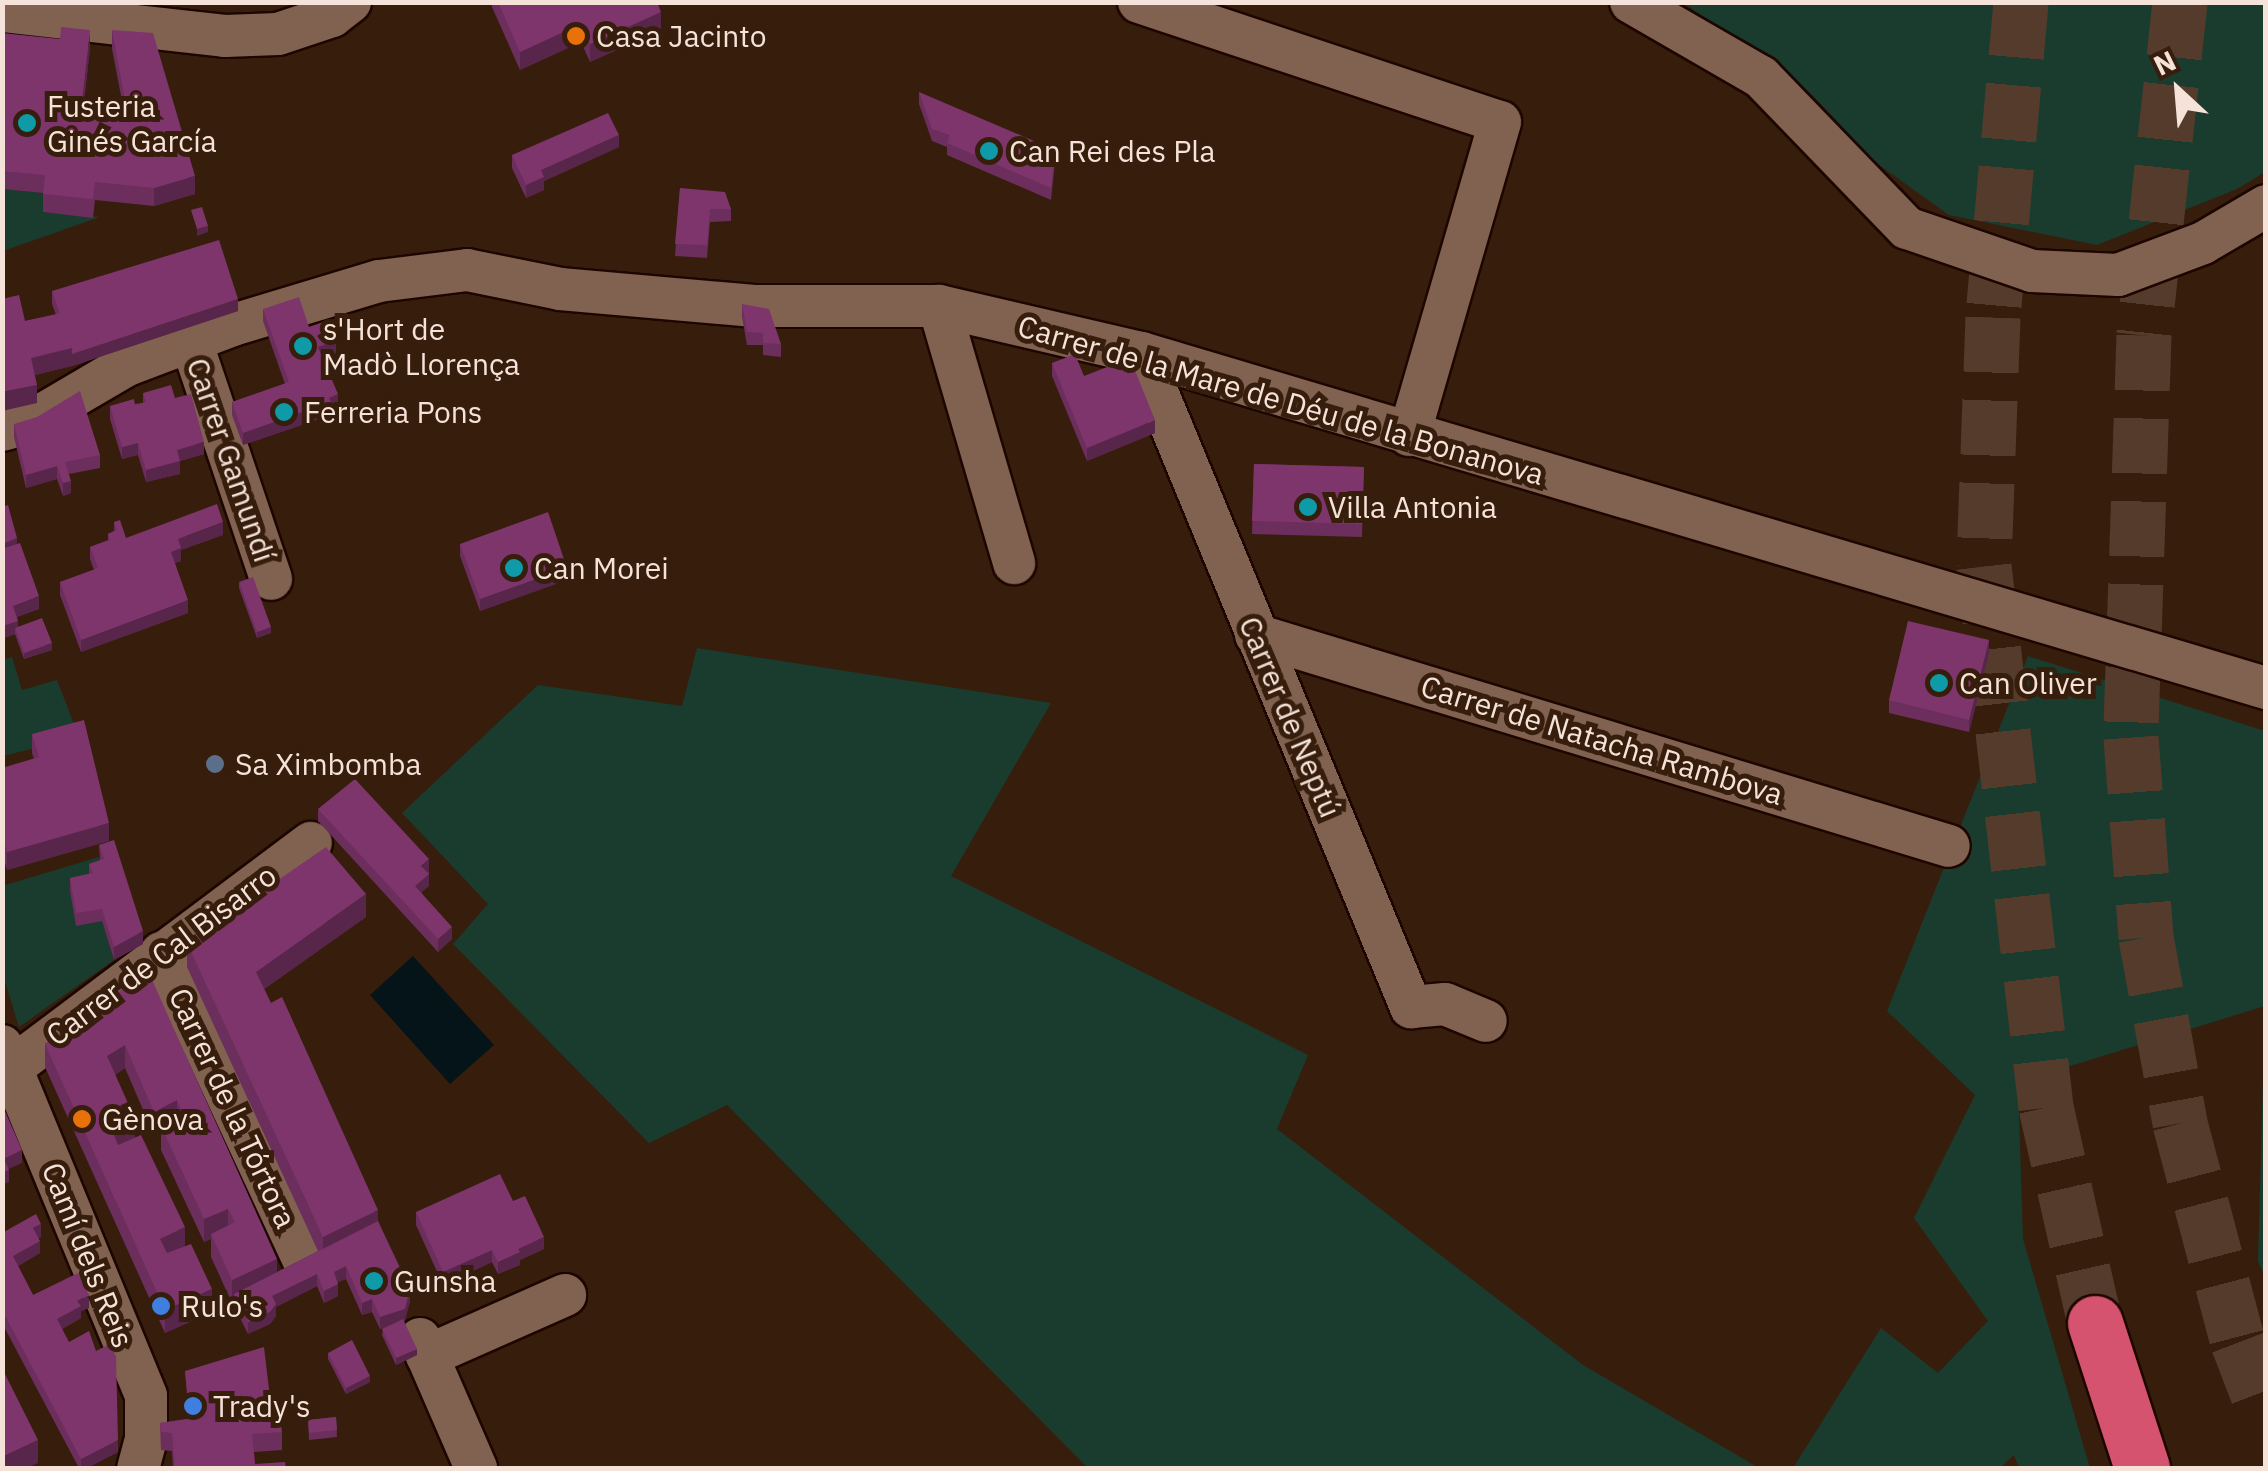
<!DOCTYPE html>
<html>
<head>
<meta charset="utf-8">
<style>
	body { margin:0 }
	#map { position:relative; width:2268px; height:1471px; overflow:hidden; background:#371d0c; font-family:"IBM Plex Sans",sans-serif }
	div>[style] { position:absolute }
	[style*='--x'] { left:calc(var(--x)*1px); top:calc(var(--y)*1px); width:calc(var(--w)*1px); rotate:calc(var(--a)*1deg) }
	.green>* { inset:0; background:#1a3c2e }
	.water>* { inset:0; background:#051419 }
	.highway-tunnel>* { height:55px; margin-top:-27.5px; transform-origin:0; background:repeating-linear-gradient(90deg,#543b2b 0 55px,transparent 0 83px) }
	.roads { filter:drop-shadow(2px 0 #1d0600) drop-shadow(-2px 0 #1d0600) drop-shadow(0 2px #1d0600) drop-shadow(0 -2px #1d0600) }
	.minor>* { height:42px; margin:-21px; padding:0 21px; transform-origin:21px; border-radius:21px; background:#816250 }
	.highway>* { height:55px; margin:-27.5px; padding:0 27.5px; transform-origin:27.5px; border-radius:27.5px; background:#d5536f }
	.wall>* { inset:0; background:#6c2e5c }
	.shaded-wall>* { inset:0; background:#58254b }
	.building>* { inset:0; background:#7e356b }
	.dots>* { width:28px; height:28px; translate:-50% -50%; box-sizing:border-box; border:5px solid #371d0c; border-radius:50% }
	span { translate:-50% -50%; white-space:nowrap; text-align:center; line-height:1.15; -webkit-text-stroke:10px #371d0c; paint-order:stroke }
	.poi-label { font-size:30px; color:#f5e2d8 }
	.left { translate:0 -50%; text-align:left }
	.street-label { font-size:30px; color:#f5e2d8 }
	.frame { position:absolute; inset:0; border:5px solid #f5e2d8; pointer-events:none }
	.north { position:absolute; left:2128px; top:40px; width:100px; height:100px; -webkit-text-stroke:8px #371d0c; paint-order:stroke; rotate:334deg; font-size:28px; font-weight:700; line-height:40px; text-align:center; color:#f5e2d8 }
	.north::after { content:''; display:block; margin:auto; width:35px; height:45px; background:#f5e2d8; clip-path:polygon(50% 0,100% 100%,50% 72%,0 100%) }
</style>
</head>
<body>
<div id="map">
	<div class="green">
		<div style="clip-path:polygon(1684px 3px,2265px 3px,2265px 172px,2237px 189px,2097px 245px,1949px 215px,1875px 162px,1810px 93px)"></div>
		<div style="clip-path:polygon(2px 189px,45px 193px,43px 212px,100px 217px,3px 251px)"></div>
		<div style="clip-path:polygon(697px 648px,1051px 703px,951px 876px,1308px 1055px,1277px 1129px,1583px 1365px,1759px 1468px,1088px 1468px,727px 1105px,649px 1143px,453px 944px,488px 904px,402px 813px,538px 685px,682px 706px)"></div>
		<div style="clip-path:polygon(2028px 656px,2265px 731px,2265px 1277px,2258px 1261px,2265px 1006px,2018px 1082px,2023px 1239px,2090px 1468px,2019px 1468px,2014px 1455px,2000px 1468px,1793px 1468px,1881px 1328px,1938px 1373px,1988px 1321px,1914px 1218px,1975px 1095px,1887px 1011px)"></div>
		<div style="clip-path:polygon(12px 657px,22px 690px,57px 680px,79px 737px,3px 756px,2px 660px)"></div>
		<div style="clip-path:polygon(99px 857px,104px 872px,102px 921px,114px 960px,19px 1027px,3px 975px,2px 886px)"></div>
	</div>
	<div class="water">
		<div style="clip-path:polygon(413px 956px,494px 1045px,450px 1084px,370px 995px)"></div>
	</div>
	<div class="highway-tunnel">
		<div style="--x:2021;--y:2;--w:316;--a:95.1"></div>
		<div style="--x:1993;--y:317;--w:249;--a:92.1"></div>
		<div style="--x:1984;--y:566;--w:545;--a:83.46"></div>
		<div style="--x:2046;--y:1107;--w:221;--a:77.2"></div>
		<div style="--x:2180;--y:2;--w:335;--a:96.2"></div>
		<div style="--x:2144;--y:335;--w:402;--a:91.9"></div>
		<div style="--x:2131;--y:737;--w:201;--a:85.7"></div>
		<div style="--x:2146;--y:937;--w:189;--a:79.6"></div>
		<div style="--x:2180;--y:1123;--w:227;--a:75.2"></div>
		<div style="--x:2238;--y:1342;--w:78;--a:69"></div>
	</div>
	<div class="roads">
		<div class="minor">
			<div style="--x:1139;--y:2;--w:380;--a:18.4"></div>
			<div style="--x:1500;--y:122;--w:326;--a:106.2"></div>
			<div style="--x:1631;--y:2;--w:150;--a:30"></div>
			<div style="--x:1761;--y:77;--w:210;--a:46"></div>
			<div style="--x:1907;--y:228;--w:132;--a:19"></div>
			<div style="--x:2032;--y:271;--w:86;--a:2.7"></div>
			<div style="--x:2118;--y:275;--w:91;--a:-20.6"></div>
			<div style="--x:2203;--y:243;--w:73;--a:-30.4"></div>
			<div style="--x:2;--y:11;--w:224;--a:6.4"></div>
			<div style="--x:225;--y:36;--w:53;--a:-2.2"></div>
			<div style="--x:278;--y:34;--w:57;--a:-18.4"></div>
			<div style="--x:332;--y:16;--w:23;--a:-38"></div>
			<div style="--x:939;--y:306;--w:268;--a:73.7"></div>
			<div style="--x:191;--y:341;--w:251;--a:71.4"></div>
			<div style="--x:1141;--y:353;--w:708;--a:67.57"></div>
			<div style="--x:1411;--y:1007;--w:34;--a:-5"></div>
			<div style="--x:1445;--y:1004;--w:44;--a:22.5"></div>
			<div style="--x:2;--y:430;--w:27;--a:-15"></div>
			<div style="--x:28;--y:423;--w:115;--a:-30.4"></div>
			<div style="--x:127;--y:365;--w:113;--a:-20.7"></div>
			<div style="--x:233;--y:325;--w:152;--a:-16.8"></div>
			<div style="--x:379;--y:281;--w:89;--a:-7.1"></div>
			<div style="--x:467;--y:270;--w:95;--a:11.5"></div>
			<div style="--x:560;--y:289;--w:195;--a:5"></div>
			<div style="--x:754;--y:306;--w:185;--a:0"></div>
			<div style="--x:939;--y:306;--w:207;--a:13.1"></div>
			<div style="--x:1141;--y:353;--w:1174;--a:16.58"></div>
			<div style="--x:1256;--y:635;--w:724;--a:16.93"></div>
			<div style="--x:161;--y:953;--w:342;--a:65.1"></div>
			<div style="--x:2;--y:1046;--w:378;--a:67.6"></div>
			<div style="--x:146;--y:1396;--w:43;--a:90"></div>
			<div style="--x:146;--y:1439;--w:30;--a:105"></div>
			<div style="--x:11;--y:1068;--w:375;--a:-36.9"></div>
			<div style="--x:420;--y:1339;--w:141;--a:66.5"></div>
			<div style="--x:427;--y:1356;--w:151;--a:-23.8"></div>
		</div>
		<div class="highway">
			<div style="--x:2095;--y:1323;--w:152;--a:72"></div>
		</div>
	</div>
	<div class="wall">
		<div style="clip-path:polygon(492px 2px,657px 2px,661px 30px,590px 62px,581px 42px,520px 70px,492px 7px)"></div>
		<div style="clip-path:polygon(112px 30px,195px 194px,154px 206px,95px 200px,93px 218px,43px 212px,43px 193px,2px 189px,2px 33px,90px 48px,84px 102px,123px 106px,112px 49px)"></div>
		<div style="clip-path:polygon(919px 92px,1055px 162px,1051px 200px,947px 155px,947px 147px,932px 141px,919px 104px)"></div>
		<div style="clip-path:polygon(619px 147px,544px 181px,544px 190px,526px 198px,512px 168px,512px 155px)"></div>
		<div style="clip-path:polygon(680px 188px,731px 209px,731px 221px,710px 222px,707px 258px,675px 256px)"></div>
		<div style="clip-path:polygon(52px 291px,238px 311px,72px 366px,35px 375px,37px 403px,25px 321px,56px 315px,52px 304px)"></div>
		<div style="clip-path:polygon(742px 304px,781px 344px,781px 357px,763px 355px,763px 345px,747px 345px,742px 317px)"></div>
		<div style="clip-path:polygon(263px 309px,309px 327px,336px 353px,323px 357px,338px 406px,331px 409px,331px 415px,243px 445px,232px 415px,232px 402px,285px 384px,263px 321px)"></div>
		<div style="clip-path:polygon(1052px 363px,1084px 376px,1155px 433px,1087px 461px,1052px 376px)"></div>
		<div style="clip-path:polygon(143px 393px,204px 454px,180px 461px,180px 474px,146px 482px,138px 455px,122px 459px,110px 419px,110px 406px,143px 403px)"></div>
		<div style="clip-path:polygon(14px 424px,100px 455px,100px 468px,69px 474px,71px 493px,63px 496px,57px 479px,26px 488px,14px 437px)"></div>
		<div style="clip-path:polygon(1254px 464px,1364px 467px,1362px 537px,1252px 534px)"></div>
		<div style="clip-path:polygon(2px 507px,17px 544px,39px 609px,17px 617px,18px 626px,52px 650px,24px 659px,15px 634px,2px 639px)"></div>
		<div style="clip-path:polygon(114px 522px,126px 538px,223px 535px,181px 550px,181px 561px,175px 563px,188px 613px,81px 652px,60px 595px,60px 582px,94px 570px,90px 559px,90px 547px,108px 540px,108px 534px,114px 531px)"></div>
		<div style="clip-path:polygon(460px 544px,567px 580px,480px 611px,460px 556px)"></div>
		<div style="clip-path:polygon(239px 582px,271px 633px,257px 638px,239px 588px)"></div>
		<div style="clip-path:polygon(1989px 653px,1969px 732px,1889px 713px,1889px 700px)"></div>
		<div style="clip-path:polygon(32px 734px,109px 841px,7px 870px,2px 853px,2px 765px,3px 768px,34px 759px,32px 753px)"></div>
		<div style="clip-path:polygon(318px 809px,429px 872px,429px 886px,421px 892px,452px 939px,438px 952px,318px 821px)"></div>
		<div style="clip-path:polygon(99px 845px,143px 944px,114px 960px,102px 921px,76px 926px,70px 891px,70px 878px,89px 874px,89px 864px,100px 860px)"></div>
		<div style="clip-path:polygon(366px 917px,264px 989px,378px 1221px,410px 1301px,404px 1322px,417px 1355px,396px 1365px,382px 1335px,383px 1328px,380px 1329px,372px 1312px,362px 1315px,346px 1279px,338px 1282px,338px 1296px,324px 1303px,317px 1286px,276px 1307px,276px 1316px,270px 1324px,248px 1334px,234px 1306px,234px 1302px,232px 1303px,211px 1257px,211px 1239px,204px 1242px,161px 1150px,161px 1131px,154px 1135px,125px 1068px,115px 1075px,135px 1137px,185px 1246px,212px 1312px,165px 1333px,45px 1067px,45px 1044px,148px 971px,277px 1272px,318px 1251px,187px 967px,187px 943px)"></div>
		<div style="clip-path:polygon(513px 1201px,544px 1249px,520px 1260px,520px 1265px,498px 1274px,492px 1262px,443px 1285px,416px 1225px,416px 1212px)"></div>
		<div style="clip-path:polygon(2px 1233px,41px 1237px,38px 1238px,40px 1253px,18px 1266px,33px 1295px,89px 1308px,81px 1311px,81px 1318px,62px 1329px,118px 1452px,87px 1468px,79px 1468px,2px 1323px)"></div>
		<div style="clip-path:polygon(328px 1353px,370px 1382px,346px 1394px,328px 1359px)"></div>
		<div style="clip-path:polygon(185px 1371px,271px 1406px,282px 1432px,282px 1450px,254px 1452px,255px 1464px,286px 1468px,173px 1468px,172px 1451px,161px 1450px,160px 1423px,189px 1419px)"></div>
		<div style="clip-path:polygon(336px 1417px,337px 1437px,309px 1440px,308px 1420px)"></div>
	</div>
	<div class="shaded-wall">
		<div style="clip-path:polygon(661px 12px,661px 30px,590px 62px,590px 44px)"></div>
		<div style="clip-path:polygon(581px 24px,581px 42px,520px 70px,520px 52px)"></div>
		<div style="clip-path:polygon(90px 30px,90px 48px,82px 120px,82px 101px)"></div>
		<div style="clip-path:polygon(619px 135px,619px 147px,544px 181px,544px 190px,526px 198px,526px 185px,541px 170px)"></div>
		<div style="clip-path:polygon(195px 176px,195px 194px,154px 206px,154px 188px)"></div>
		<div style="clip-path:polygon(208px 226px,208px 232px,197px 236px,197px 229px)"></div>
		<div style="clip-path:polygon(238px 299px,238px 311px,72px 366px,31px 376px,31px 358px)"></div>
		<div style="clip-path:polygon(336px 340px,336px 353px,318px 359px,318px 347px)"></div>
		<div style="clip-path:polygon(37px 385px,37px 403px,2px 411px,2px 392px)"></div>
		<div style="clip-path:polygon(338px 394px,338px 406px,331px 409px,331px 415px,243px 445px,243px 433px)"></div>
		<div style="clip-path:polygon(1155px 420px,1155px 433px,1087px 461px,1087px 448px)"></div>
		<div style="clip-path:polygon(204px 442px,204px 454px,180px 461px,180px 474px,146px 482px,146px 470px,177px 450px)"></div>
		<div style="clip-path:polygon(138px 443px,138px 455px,122px 459px,122px 447px)"></div>
		<div style="clip-path:polygon(57px 466px,57px 479px,26px 488px,26px 475px)"></div>
		<div style="clip-path:polygon(71px 481px,71px 493px,63px 496px,63px 483px)"></div>
		<div style="clip-path:polygon(223px 522px,223px 535px,181px 550px,181px 561px,171px 564px,171px 552px,178px 539px)"></div>
		<div style="clip-path:polygon(17px 538px,17px 550px,2px 556px,2px 544px)"></div>
		<div style="clip-path:polygon(567px 568px,567px 580px,480px 611px,480px 599px)"></div>
		<div style="clip-path:polygon(39px 596px,39px 609px,13px 618px,13px 606px)"></div>
		<div style="clip-path:polygon(188px 600px,188px 613px,81px 652px,81px 640px)"></div>
		<div style="clip-path:polygon(18px 621px,18px 633px,15px 628px,15px 634px,2px 639px,2px 626px)"></div>
		<div style="clip-path:polygon(271px 627px,271px 633px,257px 638px,257px 632px)"></div>
		<div style="clip-path:polygon(1989px 640px,1989px 653px,1969px 732px,1969px 720px)"></div>
		<div style="clip-path:polygon(52px 643px,52px 650px,24px 659px,24px 653px)"></div>
		<div style="clip-path:polygon(109px 823px,109px 841px,7px 870px,7px 852px)"></div>
		<div style="clip-path:polygon(429px 859px,429px 872px,421px 878px,421px 866px)"></div>
		<div style="clip-path:polygon(429px 874px,429px 886px,415px 898px,415px 886px)"></div>
		<div style="clip-path:polygon(366px 894px,366px 917px,256px 995px,256px 972px)"></div>
		<div style="clip-path:polygon(452px 927px,452px 939px,438px 952px,438px 939px)"></div>
		<div style="clip-path:polygon(143px 931px,143px 944px,114px 960px,114px 947px)"></div>
		<div style="clip-path:polygon(125px 1045px,125px 1068px,107px 1080px,107px 1056px)"></div>
		<div style="clip-path:polygon(177px 1100px,177px 1123px,161px 1126px,161px 1131px,154px 1135px,154px 1112px)"></div>
		<div style="clip-path:polygon(135px 1119px,135px 1143px,112px 1153px,112px 1130px)"></div>
		<div style="clip-path:polygon(22px 1150px,22px 1163px,4px 1171px,4px 1159px)"></div>
		<div style="clip-path:polygon(9px 1170px,9px 1182px,2px 1185px,2px 1173px)"></div>
		<div style="clip-path:polygon(228px 1209px,228px 1232px,211px 1234px,211px 1239px,204px 1242px,204px 1219px)"></div>
		<div style="clip-path:polygon(378px 1210px,378px 1233px,323px 1260px,323px 1237px)"></div>
		<div style="clip-path:polygon(41px 1224px,41px 1237px,33px 1241px,33px 1228px)"></div>
		<div style="clip-path:polygon(185px 1227px,185px 1251px,160px 1262px,160px 1239px)"></div>
		<div style="clip-path:polygon(544px 1237px,544px 1249px,520px 1260px,520px 1265px,498px 1274px,498px 1262px,518px 1249px)"></div>
		<div style="clip-path:polygon(40px 1241px,40px 1253px,13px 1269px,13px 1256px)"></div>
		<div style="clip-path:polygon(492px 1250px,492px 1262px,443px 1285px,443px 1272px)"></div>
		<div style="clip-path:polygon(277px 1259px,277px 1282px,234px 1294px,234px 1302px,232px 1303px,232px 1280px)"></div>
		<div style="clip-path:polygon(346px 1266px,346px 1279px,334px 1284px,334px 1272px)"></div>
		<div style="clip-path:polygon(317px 1274px,317px 1286px,276px 1307px,276px 1316px,270px 1324px,248px 1334px,248px 1322px,272px 1296px)"></div>
		<div style="clip-path:polygon(338px 1284px,338px 1296px,324px 1303px,324px 1291px)"></div>
		<div style="clip-path:polygon(212px 1289px,212px 1312px,165px 1333px,165px 1310px)"></div>
		<div style="clip-path:polygon(410px 1289px,410px 1301px,405px 1321px,380px 1329px,380px 1317px)"></div>
		<div style="clip-path:polygon(89px 1295px,89px 1308px,81px 1311px,81px 1318px,57px 1331px,57px 1319px,77px 1301px)"></div>
		<div style="clip-path:polygon(372px 1299px,372px 1312px,362px 1315px,362px 1303px)"></div>
		<div style="clip-path:polygon(417px 1349px,417px 1355px,396px 1365px,396px 1358px)"></div>
		<div style="clip-path:polygon(370px 1376px,370px 1382px,346px 1394px,346px 1388px)"></div>
		<div style="clip-path:polygon(38px 1440px,38px 1463px,27px 1468px,2px 1468px,2px 1457px)"></div>
		<div style="clip-path:polygon(118px 1440px,118px 1452px,87px 1468px,81px 1468px,81px 1459px)"></div>
	</div>
	<div class="building">
		<div style="clip-path:polygon(498px 2px,657px 2px,661px 12px,590px 44px,581px 24px,520px 52px)"></div>
		<div style="clip-path:polygon(61px 27px,90px 30px,82px 101px,126px 106px,112px 30px,153px 33px,195px 176px,154px 188px,95px 182px,93px 199px,43px 194px,45px 175px,2px 171px,2px 33px,60px 39px)"></div>
		<div style="clip-path:polygon(919px 92px,1055px 150px,1051px 188px,947px 143px,950px 135px,932px 129px)"></div>
		<div style="clip-path:polygon(608px 113px,619px 135px,541px 170px,544px 177px,526px 185px,512px 155px)"></div>
		<div style="clip-path:polygon(680px 188px,725px 192px,731px 209px,710px 209px,707px 245px,675px 244px)"></div>
		<div style="clip-path:polygon(202px 207px,208px 226px,197px 229px,191px 210px)"></div>
		<div style="clip-path:polygon(219px 240px,238px 299px,72px 354px,72px 348px,52px 291px)"></div>
		<div style="clip-path:polygon(19px 295px,25px 321px,61px 313px,72px 348px,31px 358px,37px 385px,2px 392px,2px 299px)"></div>
		<div style="clip-path:polygon(299px 297px,309px 327px,329px 320px,336px 340px,318px 347px,338px 394px,329px 398px,331px 402px,243px 433px,232px 402px,289px 382px,263px 309px)"></div>
		<div style="clip-path:polygon(742px 304px,769px 309px,781px 344px,763px 343px,763px 333px,747px 332px)"></div>
		<div style="clip-path:polygon(1075px 354px,1084px 376px,1130px 358px,1155px 420px,1087px 448px,1052px 363px)"></div>
		<div style="clip-path:polygon(171px 385px,175px 398px,191px 394px,204px 442px,177px 450px,180px 461px,146px 470px,138px 443px,122px 447px,110px 406px,134px 399px,135px 405px,146px 402px,143px 393px)"></div>
		<div style="clip-path:polygon(80px 391px,100px 455px,65px 462px,71px 481px,63px 483px,57px 466px,26px 475px,14px 424px,37px 417px)"></div>
		<div style="clip-path:polygon(1254px 464px,1364px 467px,1362px 524px,1252px 521px)"></div>
		<div style="clip-path:polygon(217px 504px,223px 522px,178px 539px,181px 548px,171px 552px,188px 600px,81px 640px,60px 582px,98px 568px,90px 547px,110px 540px,108px 534px,117px 530px,114px 522px,120px 520px,126px 538px)"></div>
		<div style="clip-path:polygon(8px 505px,17px 538px,2px 544px,2px 507px)"></div>
		<div style="clip-path:polygon(548px 512px,567px 568px,480px 599px,460px 544px)"></div>
		<div style="clip-path:polygon(20px 543px,39px 596px,13px 606px,18px 621px,2px 626px,2px 549px)"></div>
		<div style="clip-path:polygon(253px 577px,271px 627px,257px 632px,239px 582px)"></div>
		<div style="clip-path:polygon(42px 618px,52px 643px,24px 653px,15px 628px)"></div>
		<div style="clip-path:polygon(1908px 621px,1989px 640px,1969px 720px,1889px 700px)"></div>
		<div style="clip-path:polygon(84px 720px,109px 823px,7px 852px,2px 835px,2px 768px,39px 757px,32px 734px)"></div>
		<div style="clip-path:polygon(355px 779px,429px 859px,421px 866px,429px 874px,415px 886px,452px 927px,438px 939px,318px 809px)"></div>
		<div style="clip-path:polygon(114px 840px,143px 931px,114px 947px,102px 909px,76px 913px,70px 878px,93px 873px,89px 864px,104px 859px,99px 845px)"></div>
		<div style="clip-path:polygon(326px 847px,366px 894px,256px 972px,271px 1003px,282px 997px,378px 1210px,323px 1237px,187px 943px)"></div>
		<div style="clip-path:polygon(148px 971px,277px 1259px,232px 1280px,211px 1234px,235px 1222px,228px 1209px,204px 1219px,161px 1126px,183px 1114px,177px 1100px,154px 1112px,125px 1045px,107px 1056px,135px 1119px,112px 1130px,118px 1145px,141px 1135px,185px 1227px,160px 1239px,167px 1253px,191px 1244px,212px 1289px,165px 1310px,45px 1044px)"></div>
		<div style="clip-path:polygon(2px 1104px,22px 1150px,4px 1159px,9px 1170px,2px 1173px)"></div>
		<div style="clip-path:polygon(500px 1174px,513px 1201px,525px 1196px,544px 1237px,518px 1249px,520px 1252px,498px 1262px,492px 1250px,443px 1272px,416px 1212px)"></div>
		<div style="clip-path:polygon(36px 1214px,41px 1224px,33px 1228px,40px 1241px,13px 1256px,33px 1295px,78px 1273px,89px 1295px,77px 1301px,81px 1306px,57px 1319px,69px 1342px,89px 1331px,96px 1351px,110px 1344px,116px 1356px,118px 1440px,81px 1459px,2px 1310px,2px 1233px)"></div>
		<div style="clip-path:polygon(378px 1221px,410px 1289px,405px 1309px,380px 1317px,372px 1299px,362px 1303px,346px 1266px,334px 1272px,338px 1284px,324px 1291px,317px 1274px,272px 1296px,276px 1304px,270px 1312px,248px 1322px,234px 1294px)"></div>
		<div style="clip-path:polygon(403px 1319px,417px 1349px,396px 1358px,382px 1329px)"></div>
		<div style="clip-path:polygon(352px 1340px,370px 1376px,346px 1388px,328px 1353px)"></div>
		<div style="clip-path:polygon(264px 1347px,271px 1406px,190px 1419px,185px 1371px)"></div>
		<div style="clip-path:polygon(2px 1368px,38px 1440px,2px 1457px)"></div>
		<div style="clip-path:polygon(279px 1405px,282px 1432px,252px 1434px,255px 1464px,285px 1462px,286px 1468px,175px 1468px,172px 1433px,161px 1432px,160px 1423px)"></div>
		<div style="clip-path:polygon(336px 1417px,337px 1430px,309px 1433px,308px 1420px)"></div>
	</div>
	<div class="dots">
		<div style="left:576px;top:36px;background:#e8710a"></div>
		<div style="left:27px;top:123px;background:#0f9aa8"></div>
		<div style="left:989px;top:151px;background:#0f9aa8"></div>
		<div style="left:303px;top:346px;background:#0f9aa8"></div>
		<div style="left:284px;top:412px;background:#0f9aa8"></div>
		<div style="left:1308px;top:507px;background:#0f9aa8"></div>
		<div style="left:514px;top:568px;background:#0f9aa8"></div>
		<div style="left:1939px;top:683px;background:#0f9aa8"></div>
		<div style="left:215px;top:764px;background:#5c6f8a"></div>
		<div style="left:82px;top:1119px;background:#e8710a"></div>
		<div style="left:374px;top:1281px;background:#0f9aa8"></div>
		<div style="left:161px;top:1306px;background:#3f7fe0"></div>
		<div style="left:193px;top:1406px;background:#3f7fe0"></div>
	</div>
	<div class="poi-label">
		<span class="left" style="left:596px;top:36px">Casa Jacinto</span>
		<span class="left" style="left:47px;top:123px">Fusteria<br>Ginés García</span>
		<span class="left" style="left:1009px;top:151px">Can Rei des Pla</span>
		<span class="left" style="left:323px;top:346px">s'Hort de<br>Madò Llorença</span>
		<span class="left" style="left:304px;top:412px">Ferreria Pons</span>
		<span class="left" style="left:1328px;top:507px">Villa Antonia</span>
		<span class="left" style="left:534px;top:568px">Can Morei</span>
		<span class="left" style="left:1959px;top:683px">Can Oliver</span>
		<span class="left" style="left:235px;top:764px">Sa Ximbomba</span>
		<span class="left" style="left:102px;top:1119px">Gènova</span>
		<span class="left" style="left:394px;top:1281px">Gunsha</span>
		<span class="left" style="left:181px;top:1306px">Rulo's</span>
		<span class="left" style="left:213px;top:1406px">Trady's</span>
	</div>
	<div class="street-label">
		<span style="left:1281px;top:400px;rotate:16deg">Carrer de la Mare de Déu de la Bonanova</span>
		<span style="left:231px;top:460px;rotate:71deg">Carrer Gamundí</span>
		<span style="left:1290px;top:717px;rotate:67deg">Carrer de Neptú</span>
		<span style="left:1602px;top:740px;rotate:17deg">Carrer de Natacha Rambova</span>
		<span style="left:161px;top:955px;rotate:-37deg">Carrer de Cal Bisarro</span>
		<span style="left:233px;top:1108px;rotate:65deg">Carrer de la Tórtora</span>
		<span style="left:88px;top:1255px;rotate:68deg">Camí dels Reis</span>
	</div>
	<div class="frame"></div>
	<div class="north">N</div>
</div>
</body>
</html>
